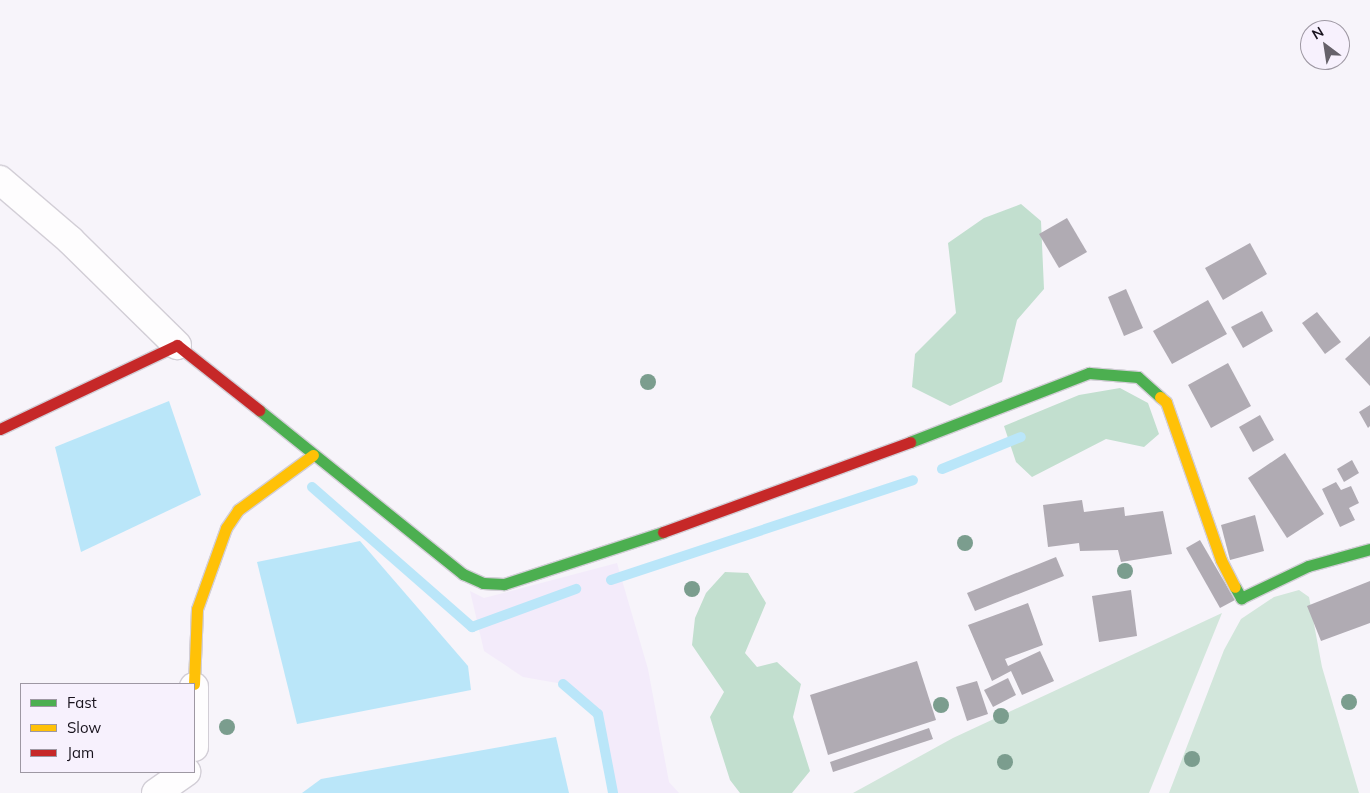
<!DOCTYPE html>
<html>
<head>
<meta charset="utf-8">
<style>
	body { margin:0 }
	#map { position:relative; width:1370px; height:793px; overflow:hidden; background:#f7f4fa; font-family:Mulish,sans-serif }
	div>[style] { position:absolute }
	[style*='--x'] { left:calc(var(--x)*1px); top:calc(var(--y)*1px); width:calc(var(--w)*1px); rotate:calc(var(--a)*1deg) }
	.built>* { inset:0; background:#f3ebfa }
	.green>* { inset:0; background:#d2e6db }
	.forest>* { inset:0; background:#c2dfcf }
	.water>* { inset:0; background:#bae6f9 }
	.stream>* { height:10px; margin:-5px; padding:0 5px; transform-origin:5px; border-radius:5px; background:#bae6f9 }
	.building>* { inset:0; background:#b0abb3 }
	.roads { filter:drop-shadow(1px 0 #d2ced6) drop-shadow(-1px 0 #d2ced6) drop-shadow(0 1px #d2ced6) drop-shadow(0 -1px #d2ced6) }
	.street>* { height:28px; margin:-14px; padding:0 14px; transform-origin:14px; border-radius:14px; background:#fefdfe }
	.fast>* { height:11px; margin:-5.5px; padding:0 5.5px; transform-origin:5.5px; border-radius:5.5px; background:#4caf50 }
	.slow>* { height:11px; margin:-5.5px; padding:0 5.5px; transform-origin:5.5px; border-radius:5.5px; background:#ffc107 }
	.jam>* { height:11px; margin:-5.5px; padding:0 5.5px; transform-origin:5.5px; border-radius:5.5px; background:#c62828 }
	.trees>* { width:16px; height:16px; margin:-8px; border-radius:50%; background:#7b9d8e }
	span { translate:-50% -50%; white-space:nowrap; text-align:center; line-height:1.15; -webkit-text-stroke:4px #f7f1fd; paint-order:stroke }
	.legend { position:absolute; left:20px; top:683px; width:175px; height:90px; box-sizing:border-box; background:#f7f1fd; border:1px solid #9e98a3; margin:0; padding:6px 9px; list-style:none; font-size:15px; color:#18131d }
	.legend li { display:flex; align-items:center; gap:10px; height:25px }
	.legend b { width:25px; border:1px solid #9e98a3 }
	.north { position:absolute; left:1300px; top:20px; width:50px; height:50px; box-sizing:border-box; background:#f7f1fd; border:1px solid #9e98a3; border-radius:50%; rotate:329deg; font-size:14px; font-weight:700; line-height:20px; text-align:center; color:#18131d }
	.north::after { content:''; display:block; margin:auto; width:18px; height:22px; background:#66626a; clip-path:polygon(50% 0,100% 100%,50% 72%,0 100%) }
</style>
</head>
<body>
<div id="map">
	<div class="built">
		<div style="clip-path:polygon(617px 563px,648px 669px,669px 782px,679px 793px,613px 793px,598px 714px,563px 684px,523px 677px,484px 651px,470px 591px,484px 598px)"></div>
	</div>
	<div class="green">
		<div style="clip-path:polygon(1299px 590px,1309px 597px,1322px 667px,1359px 793px,1169px 793px,1224px 650px,1241px 619px,1274px 597px)"></div>
		<div style="clip-path:polygon(1222px 613px,1149px 793px,853px 793px,953px 738px)"></div>
	</div>
	<div class="forest">
		<div style="clip-path:polygon(1021px 204px,1041px 221px,1044px 289px,1017px 320px,1002px 382px,950px 406px,912px 387px,915px 354px,956px 313px,948px 243px,984px 218px)"></div>
		<div style="clip-path:polygon(1120px 388px,1148px 403px,1159px 434px,1144px 447px,1106px 439px,1032px 477px,1016px 462px,1004px 426px,1079px 395px)"></div>
		<div style="clip-path:polygon(725px 572px,748px 573px,766px 603px,745px 653px,757px 667px,777px 662px,801px 684px,793px 717px,810px 771px,792px 793px,740px 793px,730px 780px,710px 717px,724px 692px,692px 645px,695px 618px,706px 593px)"></div>
	</div>
	<div class="water">
		<div style="clip-path:polygon(169px 401px,201px 495px,81px 552px,55px 447px)"></div>
		<div style="clip-path:polygon(360px 541px,468px 666px,471px 690px,297px 724px,257px 562px)"></div>
		<div style="clip-path:polygon(556px 737px,569px 793px,302px 793px,321px 779px)"></div>
	</div>
	<div class="stream">
		<div style="--x:942;--y:469;--w:85;--a:-22.1"></div>
		<div style="--x:312;--y:487;--w:213;--a:41.2"></div>
		<div style="--x:472;--y:627;--w:111;--a:-20.1"></div>
		<div style="--x:611;--y:580;--w:318;--a:-18.3"></div>
		<div style="--x:563;--y:684;--w:46;--a:40.6"></div>
		<div style="--x:598;--y:714;--w:80;--a:79.2"></div>
	</div>
	<div class="building">
		<div style="clip-path:polygon(1067px 218px,1087px 252px,1059px 268px,1039px 234px)"></div>
		<div style="clip-path:polygon(1250px 243px,1267px 274px,1223px 300px,1205px 268px)"></div>
		<div style="clip-path:polygon(1126px 289px,1143px 328px,1124px 336px,1108px 297px)"></div>
		<div style="clip-path:polygon(1208px 300px,1227px 334px,1172px 364px,1153px 331px)"></div>
		<div style="clip-path:polygon(1262px 311px,1273px 331px,1243px 348px,1231px 327px)"></div>
		<div style="clip-path:polygon(1317px 312px,1341px 342px,1325px 354px,1302px 323px)"></div>
		<div style="clip-path:polygon(1370px 336px,1370px 386px,1345px 359px)"></div>
		<div style="clip-path:polygon(1228px 363px,1251px 406px,1211px 428px,1188px 385px)"></div>
		<div style="clip-path:polygon(1370px 405px,1370px 426px,1368px 428px,1359px 412px)"></div>
		<div style="clip-path:polygon(1260px 415px,1274px 440px,1253px 452px,1239px 427px)"></div>
		<div style="clip-path:polygon(1285px 453px,1324px 514px,1287px 538px,1248px 478px)"></div>
		<div style="clip-path:polygon(1352px 460px,1359px 473px,1344px 482px,1337px 469px)"></div>
		<div style="clip-path:polygon(1336px 482px,1341px 490px,1351px 486px,1359px 503px,1349px 508px,1355px 520px,1340px 527px,1322px 489px)"></div>
		<div style="clip-path:polygon(1082px 500px,1084px 512px,1124px 507px,1125px 516px,1163px 511px,1172px 554px,1121px 562px,1118px 550px,1080px 551px,1079px 543px,1048px 547px,1043px 505px)"></div>
		<div style="clip-path:polygon(1255px 515px,1264px 551px,1230px 560px,1221px 525px)"></div>
		<div style="clip-path:polygon(1200px 540px,1235px 600px,1220px 608px,1186px 548px)"></div>
		<div style="clip-path:polygon(1056px 557px,1064px 576px,975px 611px,967px 593px)"></div>
		<div style="clip-path:polygon(1370px 581px,1370px 623px,1321px 641px,1307px 606px)"></div>
		<div style="clip-path:polygon(1131px 590px,1137px 636px,1099px 642px,1092px 596px)"></div>
		<div style="clip-path:polygon(1028px 603px,1043px 645px,1005px 659px,1008px 666px,1040px 651px,1054px 681px,1022px 695px,1011px 671px,992px 681px,968px 625px)"></div>
		<div style="clip-path:polygon(917px 661px,936px 720px,828px 755px,810px 695px)"></div>
		<div style="clip-path:polygon(1008px 678px,1016px 695px,993px 707px,984px 690px)"></div>
		<div style="clip-path:polygon(977px 681px,988px 714px,967px 721px,956px 687px)"></div>
		<div style="clip-path:polygon(929px 728px,933px 739px,833px 772px,830px 762px)"></div>
	</div>
	<div class="roads">
		<div class="street">
			<div style="--x:0;--y:180;--w:92;--a:40.6"></div>
			<div style="--x:70;--y:240;--w:150;--a:44.5"></div>
			<div style="--x:194;--y:687;--w:60;--a:90"></div>
			<div style="--x:156;--y:793;--w:37;--a:-35"></div>
		</div>
		<div class="fast">
			<div style="--x:259;--y:410;--w:262;--a:38.8"></div>
			<div style="--x:463;--y:574;--w:22;--a:24"></div>
			<div style="--x:483;--y:583;--w:21;--a:3"></div>
			<div style="--x:504;--y:584;--w:167;--a:-18.1"></div>
			<div style="--x:910;--y:442;--w:192;--a:-21.1"></div>
			<div style="--x:1089;--y:373;--w:49;--a:4.7"></div>
			<div style="--x:1138;--y:377;--w:30;--a:42"></div>
			<div style="--x:1235;--y:587;--w:13;--a:61"></div>
			<div style="--x:1241;--y:598;--w:74;--a:-25.5"></div>
			<div style="--x:1308;--y:566;--w:64;--a:-15.3"></div>
		</div>
		<div class="slow">
			<div style="--x:1160;--y:397;--w:8;--a:40"></div>
			<div style="--x:1166;--y:402;--w:167;--a:70.8"></div>
			<div style="--x:1221;--y:560;--w:30;--a:63"></div>
			<div style="--x:194;--y:684;--w:75;--a:-87.7"></div>
			<div style="--x:197;--y:609;--w:86;--a:-70.3"></div>
			<div style="--x:226;--y:528;--w:22;--a:-56"></div>
			<div style="--x:238;--y:510;--w:93;--a:-36.3"></div>
		</div>
		<div class="jam">
			<div style="--x:0;--y:429;--w:196;--a:-25.4"></div>
			<div style="--x:177;--y:345;--w:105;--a:38.4"></div>
			<div style="--x:663;--y:532;--w:263;--a:-20"></div>
		</div>
	</div>
	<div class="trees">
		<div style="left:648px;top:382px"></div>
		<div style="left:965px;top:543px"></div>
		<div style="left:1125px;top:571px"></div>
		<div style="left:692px;top:589px"></div>
		<div style="left:1349px;top:702px"></div>
		<div style="left:941px;top:705px"></div>
		<div style="left:1001px;top:716px"></div>
		<div style="left:227px;top:727px"></div>
		<div style="left:1192px;top:759px"></div>
		<div style="left:1005px;top:762px"></div>
	</div>
	<ul class="legend">
	<li><b style="height:6px;background:#4caf50"></b>Fast</li>
	<li><b style="height:6px;background:#ffc107"></b>Slow</li>
	<li><b style="height:6px;background:#c62828"></b>Jam</li>
	</ul>
	<div class="north">N</div>
</div>
</body>
</html>
